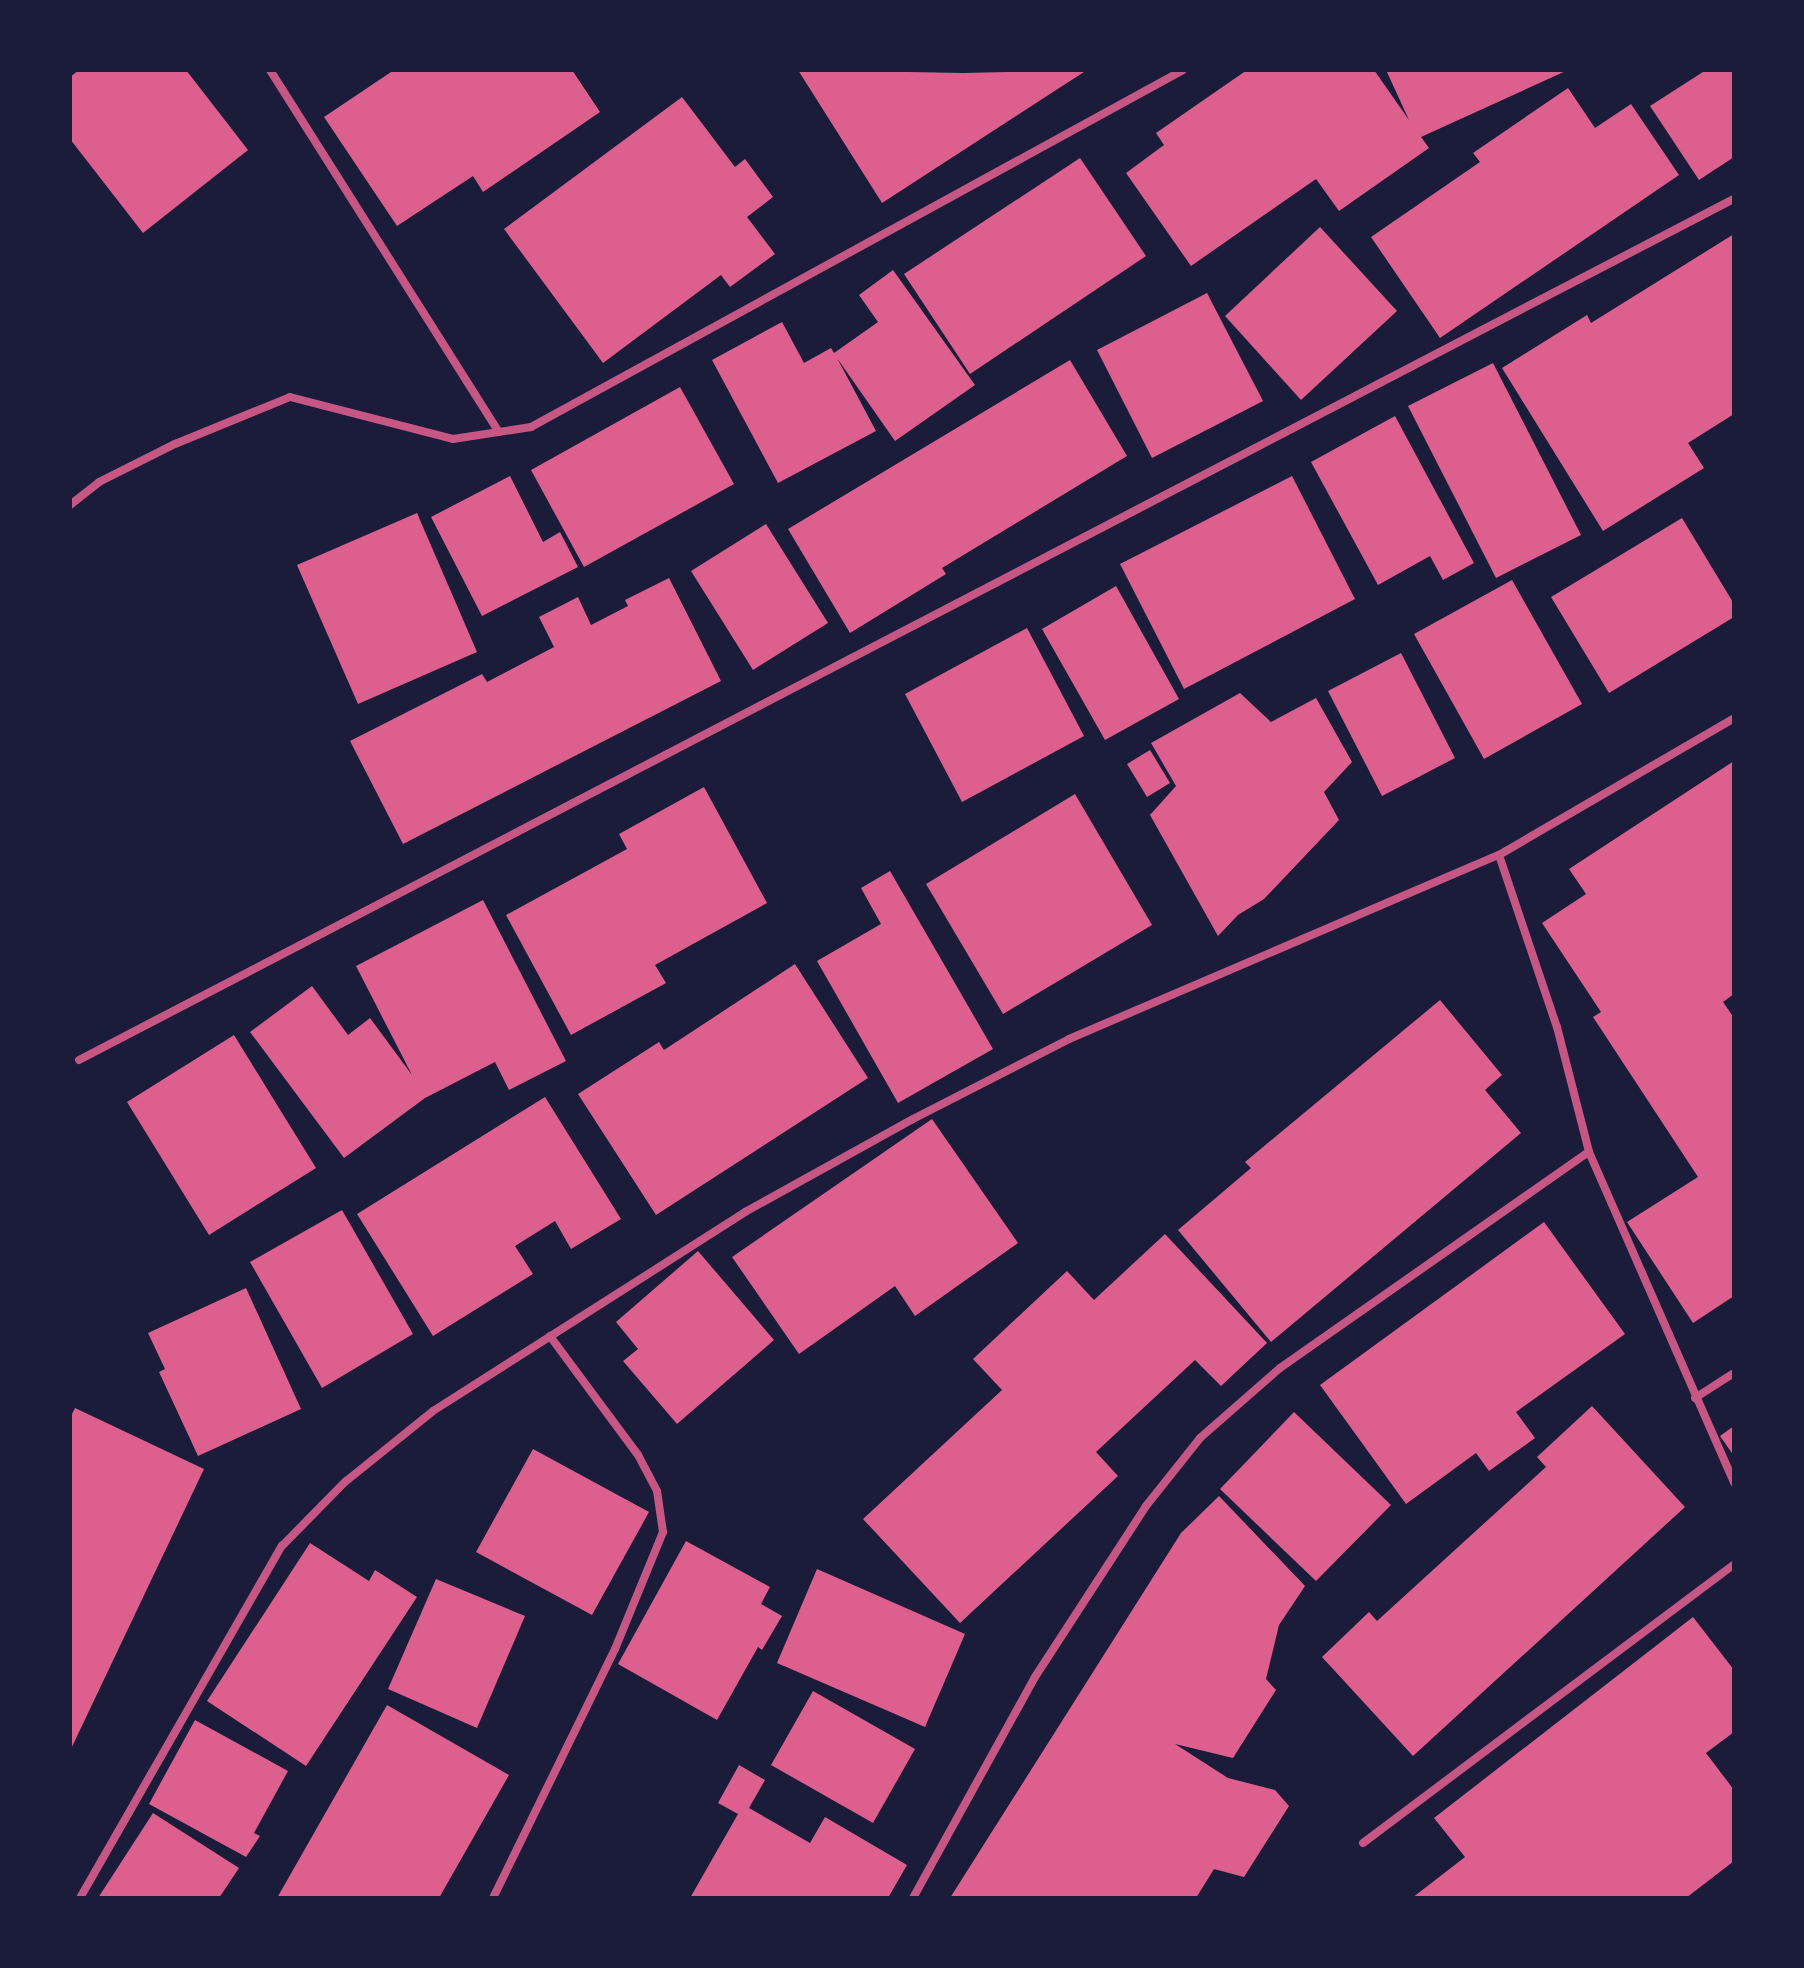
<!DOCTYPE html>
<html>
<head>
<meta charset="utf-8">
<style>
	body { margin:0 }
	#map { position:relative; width:1804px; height:1968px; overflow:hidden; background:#1b1b3a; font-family:Lora,serif }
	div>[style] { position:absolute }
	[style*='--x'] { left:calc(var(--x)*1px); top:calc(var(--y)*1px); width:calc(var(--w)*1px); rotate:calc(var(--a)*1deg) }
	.building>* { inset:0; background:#dd5f8e }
	.minor>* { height:8px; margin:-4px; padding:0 4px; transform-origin:4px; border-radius:4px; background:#c65784 }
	span { translate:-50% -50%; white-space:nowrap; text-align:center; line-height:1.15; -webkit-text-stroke:8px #1b1b3a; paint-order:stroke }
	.frame { position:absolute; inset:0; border:72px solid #1b1b3a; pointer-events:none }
</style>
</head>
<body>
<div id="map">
	<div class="building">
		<div style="clip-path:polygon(79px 70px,186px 70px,248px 150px,143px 233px,70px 139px,70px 77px)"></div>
		<div style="clip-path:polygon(394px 70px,572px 70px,600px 112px,483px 192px,473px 176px,397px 226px,324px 117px)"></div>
		<div style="clip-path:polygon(798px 70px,963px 73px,1087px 70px,882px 203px)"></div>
		<div style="clip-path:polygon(1247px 70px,1374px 70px,1409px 120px,1386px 70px,1568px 70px,1421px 137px,1429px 148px,1339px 211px,1316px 179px,1191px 266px,1126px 173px,1164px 145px,1156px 133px)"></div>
		<div style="clip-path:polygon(1706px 70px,1734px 70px,1734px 157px,1699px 180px,1650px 106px)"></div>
		<div style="clip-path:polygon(1568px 88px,1595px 128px,1631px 104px,1679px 175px,1440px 338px,1371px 237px,1480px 162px,1473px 153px)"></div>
		<div style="clip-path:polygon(682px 97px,735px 167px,745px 159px,773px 197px,747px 217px,775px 254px,730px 287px,721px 275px,603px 363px,504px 229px)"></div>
		<div style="clip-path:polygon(1080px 158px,1146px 256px,970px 374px,904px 274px)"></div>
		<div style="clip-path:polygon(1320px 227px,1397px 311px,1301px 400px,1225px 316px)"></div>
		<div style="clip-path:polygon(1734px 234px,1734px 414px,1688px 443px,1704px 468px,1603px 531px,1502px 368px,1587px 315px,1591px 323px)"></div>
		<div style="clip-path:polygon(893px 270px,975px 385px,895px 441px,837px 358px,876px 431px,778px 483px,712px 360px,782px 322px,804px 363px,831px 348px,834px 353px,878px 322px,859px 295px)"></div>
		<div style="clip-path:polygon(1207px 293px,1263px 401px,1152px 458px,1097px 350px)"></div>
		<div style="clip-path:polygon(1070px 360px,1127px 456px,942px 568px,946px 574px,850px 633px,788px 529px)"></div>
		<div style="clip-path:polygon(1493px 363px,1581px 535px,1496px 578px,1408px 406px)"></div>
		<div style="clip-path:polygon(680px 387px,734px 484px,584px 567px,531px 470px)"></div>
		<div style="clip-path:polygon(1395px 416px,1474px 563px,1443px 580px,1430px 556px,1378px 585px,1311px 462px)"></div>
		<div style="clip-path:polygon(510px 476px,543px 542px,560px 532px,578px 567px,482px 616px,431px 517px)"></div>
		<div style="clip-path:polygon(1292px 476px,1355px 599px,1184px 689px,1120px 564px)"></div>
		<div style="clip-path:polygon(417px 513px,477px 652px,358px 704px,297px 565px)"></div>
		<div style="clip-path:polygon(1682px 518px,1734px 604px,1734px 617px,1609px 693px,1551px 597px)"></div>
		<div style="clip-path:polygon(766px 524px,828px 623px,753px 670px,691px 571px)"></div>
		<div style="clip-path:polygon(669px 578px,721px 681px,403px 844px,350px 741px,482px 674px,487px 682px,554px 647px,539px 617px,578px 597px,591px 625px,628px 606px,625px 600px)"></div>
		<div style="clip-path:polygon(1512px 580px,1582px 704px,1484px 759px,1414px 634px)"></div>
		<div style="clip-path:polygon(1116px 586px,1179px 699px,1105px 740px,1042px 629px)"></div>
		<div style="clip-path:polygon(1027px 628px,1084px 736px,962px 802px,905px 694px)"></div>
		<div style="clip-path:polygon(1401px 653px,1455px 758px,1382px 796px,1328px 691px)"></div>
		<div style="clip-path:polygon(1240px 693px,1271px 722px,1316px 698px,1352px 762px,1324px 792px,1339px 820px,1264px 899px,1238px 915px,1218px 936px,1150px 815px,1176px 786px,1151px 743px)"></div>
		<div style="clip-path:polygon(1150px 750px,1170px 783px,1147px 797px,1127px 764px)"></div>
		<div style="clip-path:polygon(1734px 761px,1734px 994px,1723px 1002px,1734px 1018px,1734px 1296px,1693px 1323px,1627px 1222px,1698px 1177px,1593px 1017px,1601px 1012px,1542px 923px,1586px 894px,1569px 869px)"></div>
		<div style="clip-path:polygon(704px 787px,767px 903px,655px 965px,666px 983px,571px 1035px,506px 915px,627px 849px,619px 834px)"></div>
		<div style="clip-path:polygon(1075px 794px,1152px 925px,1003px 1014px,926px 884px)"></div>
		<div style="clip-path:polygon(890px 871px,993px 1049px,898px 1103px,817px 961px,881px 924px,861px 888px)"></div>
		<div style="clip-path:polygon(483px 900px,566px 1061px,509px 1090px,495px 1062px,425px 1098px,344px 1158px,250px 1032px,312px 986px,348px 1035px,370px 1018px,412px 1075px,356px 966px)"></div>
		<div style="clip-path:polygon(795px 964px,868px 1078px,656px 1215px,578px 1094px,659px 1042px,664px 1050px)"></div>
		<div style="clip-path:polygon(1440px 1000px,1502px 1075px,1485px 1090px,1521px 1133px,1271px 1342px,1178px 1230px,1251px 1168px,1245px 1162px)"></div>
		<div style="clip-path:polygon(234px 1035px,316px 1168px,209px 1235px,127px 1102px)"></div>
		<div style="clip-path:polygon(545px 1097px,621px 1219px,571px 1249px,555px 1221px,515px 1246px,533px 1274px,433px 1336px,357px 1214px)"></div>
		<div style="clip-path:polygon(932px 1119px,1018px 1243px,915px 1316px,895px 1286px,799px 1354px,732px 1257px)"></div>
		<div style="clip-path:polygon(342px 1210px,413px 1334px,322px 1388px,250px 1262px)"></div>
		<div style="clip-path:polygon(1544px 1222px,1625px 1334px,1516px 1412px,1535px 1438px,1489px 1471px,1476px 1453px,1406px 1504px,1320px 1385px)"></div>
		<div style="clip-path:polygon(1165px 1234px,1267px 1343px,1221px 1386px,1195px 1360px,1096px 1452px,1118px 1476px,960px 1623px,863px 1519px,1002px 1390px,973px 1359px,1067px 1271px,1094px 1300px)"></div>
		<div style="clip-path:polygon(698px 1251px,774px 1340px,677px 1424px,623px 1361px,638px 1349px,616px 1322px)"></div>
		<div style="clip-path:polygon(246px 1288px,301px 1409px,198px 1456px,159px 1372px,165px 1369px,148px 1333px)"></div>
		<div style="clip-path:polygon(1592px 1406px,1685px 1507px,1413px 1756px,1322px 1657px,1369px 1612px,1377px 1621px,1546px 1467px,1537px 1457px)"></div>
		<div style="clip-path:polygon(75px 1408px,204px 1469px,70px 1751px,70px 1418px)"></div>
		<div style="clip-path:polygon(1294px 1412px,1391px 1505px,1316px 1581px,1220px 1489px)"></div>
		<div style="clip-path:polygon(1734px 1426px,1734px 1456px,1720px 1436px)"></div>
		<div style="clip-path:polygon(533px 1449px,649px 1512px,592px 1615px,476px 1552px)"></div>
		<div style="clip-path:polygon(1219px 1496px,1305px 1586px,1279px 1625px,1266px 1679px,1276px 1690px,1233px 1758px,1175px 1744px,1228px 1778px,1275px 1790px,1289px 1806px,1244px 1877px,1214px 1869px,1196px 1898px,950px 1898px,1181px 1533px)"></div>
		<div style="clip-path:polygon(686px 1541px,770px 1587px,761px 1604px,782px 1616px,762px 1650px,758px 1647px,717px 1720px,618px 1664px)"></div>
		<div style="clip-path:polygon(310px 1543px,369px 1581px,375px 1570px,417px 1597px,306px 1766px,207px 1701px)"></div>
		<div style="clip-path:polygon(817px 1569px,965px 1634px,925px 1727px,777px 1663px)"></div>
		<div style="clip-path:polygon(436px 1579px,525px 1616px,477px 1728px,388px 1689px)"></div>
		<div style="clip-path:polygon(1693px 1617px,1734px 1670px,1734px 1732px,1706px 1753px,1734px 1790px,1734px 1861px,1686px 1898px,1412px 1898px,1465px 1857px,1434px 1818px)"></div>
		<div style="clip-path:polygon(813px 1691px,915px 1749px,873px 1823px,771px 1765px)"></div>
		<div style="clip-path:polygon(387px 1705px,509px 1775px,439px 1898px,277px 1898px)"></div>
		<div style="clip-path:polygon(195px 1720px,288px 1771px,254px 1833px,260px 1836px,246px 1857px,149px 1804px)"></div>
		<div style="clip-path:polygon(739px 1765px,765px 1780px,749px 1808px,810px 1843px,825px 1817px,907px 1865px,888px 1898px,690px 1898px,738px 1814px,718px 1803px)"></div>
		<div style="clip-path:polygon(153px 1813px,239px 1868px,219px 1898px,98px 1898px)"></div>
	</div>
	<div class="minor">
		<div style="--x:270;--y:70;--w:428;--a:57.7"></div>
		<div style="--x:70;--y:505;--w:37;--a:-38"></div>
		<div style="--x:99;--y:482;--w:85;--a:-26.6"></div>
		<div style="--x:175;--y:444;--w:124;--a:-22.2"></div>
		<div style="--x:290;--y:397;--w:168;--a:14.4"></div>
		<div style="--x:453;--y:439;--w:79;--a:-8.7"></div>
		<div style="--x:531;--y:427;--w:743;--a:-28.7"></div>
		<div style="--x:1499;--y:855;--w:182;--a:71.4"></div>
		<div style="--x:1557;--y:1027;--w:129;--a:75.6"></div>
		<div style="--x:1589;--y:1152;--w:361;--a:66.3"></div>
		<div style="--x:79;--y:1060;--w:1866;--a:-27.49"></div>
		<div style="--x:1695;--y:1398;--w:46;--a:-32.7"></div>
		<div style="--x:1363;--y:1843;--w:464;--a:-36.9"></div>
		<div style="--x:80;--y:1898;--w:406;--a:-60.2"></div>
		<div style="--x:282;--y:1546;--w:90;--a:-45.5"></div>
		<div style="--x:345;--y:1482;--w:113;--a:-38.9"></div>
		<div style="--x:433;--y:1411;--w:370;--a:-32.5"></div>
		<div style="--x:745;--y:1212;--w:192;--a:-29"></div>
		<div style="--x:913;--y:1119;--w:175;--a:-27.1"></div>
		<div style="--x:1069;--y:1039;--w:468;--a:-23.2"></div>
		<div style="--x:1499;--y:855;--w:272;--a:-30.2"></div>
		<div style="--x:493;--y:1898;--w:277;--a:-63.9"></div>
		<div style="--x:615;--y:1649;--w:126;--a:-67.7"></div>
		<div style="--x:663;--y:1532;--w:41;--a:-98.3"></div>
		<div style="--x:657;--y:1491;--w:41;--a:-117.8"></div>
		<div style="--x:638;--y:1455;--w:148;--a:-126.5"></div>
		<div style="--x:913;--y:1898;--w:252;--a:-61.1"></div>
		<div style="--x:1035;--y:1677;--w:204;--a:-57"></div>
		<div style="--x:1146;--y:1506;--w:87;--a:-51.5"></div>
		<div style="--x:1200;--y:1438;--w:106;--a:-41.2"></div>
		<div style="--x:1280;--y:1368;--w:377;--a:-35"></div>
	</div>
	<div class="frame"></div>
</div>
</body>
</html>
